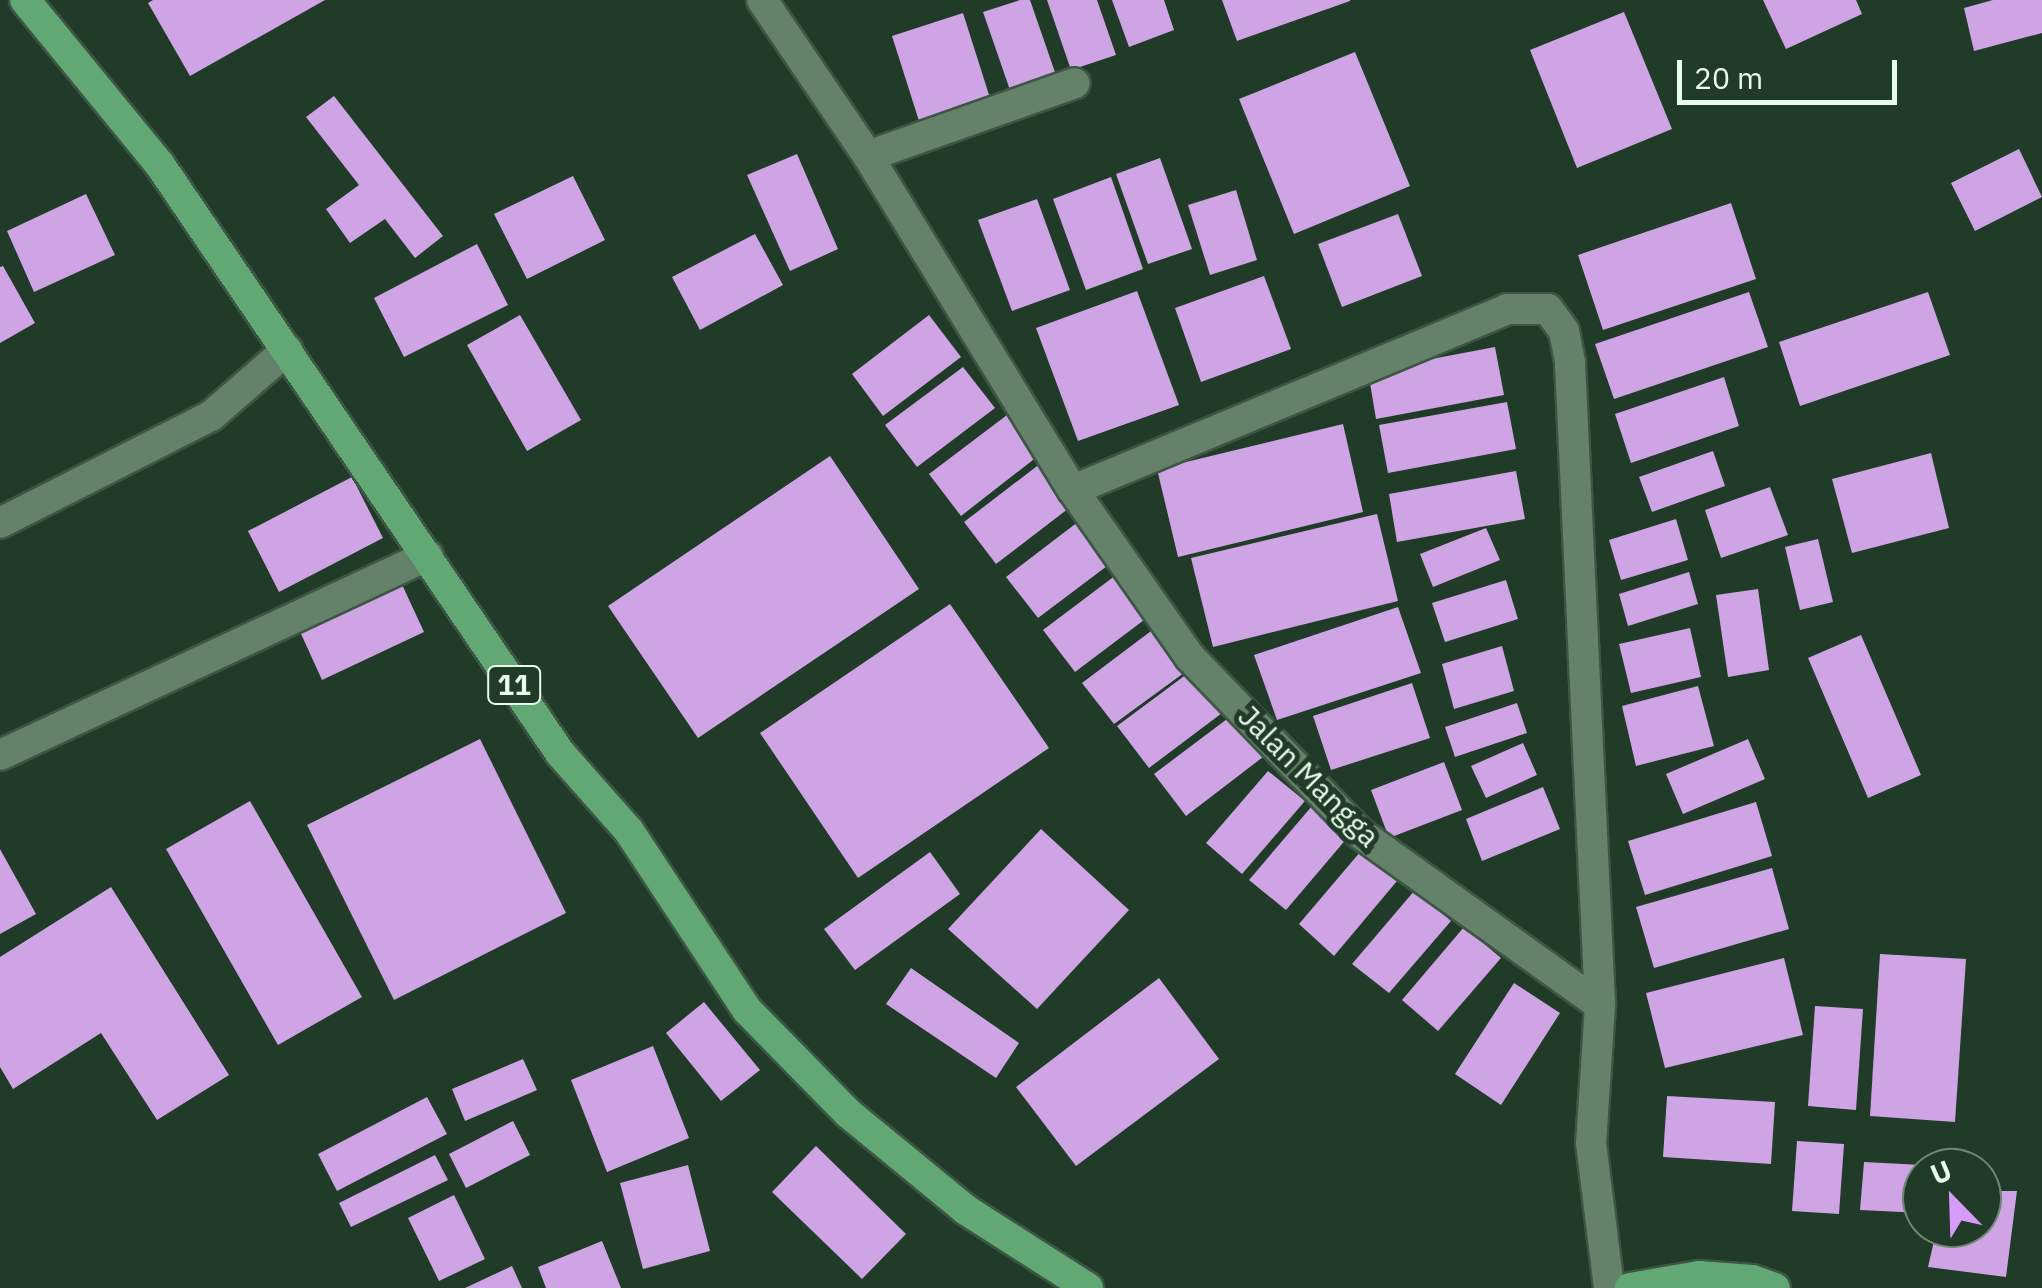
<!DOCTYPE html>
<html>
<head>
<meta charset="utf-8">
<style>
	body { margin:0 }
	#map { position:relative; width:2042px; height:1288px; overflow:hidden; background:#203b27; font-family:"IBM Plex Sans",sans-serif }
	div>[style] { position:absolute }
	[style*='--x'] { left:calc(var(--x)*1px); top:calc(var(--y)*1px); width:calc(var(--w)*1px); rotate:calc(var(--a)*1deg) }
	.building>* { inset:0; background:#cea4e5 }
	.roads { filter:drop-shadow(2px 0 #3d5644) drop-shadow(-2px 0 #3d5644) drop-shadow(0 2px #3d5644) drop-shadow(0 -2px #3d5644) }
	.minor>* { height:30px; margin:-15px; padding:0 15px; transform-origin:15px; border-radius:15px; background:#64816a }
	.trunk>* { height:30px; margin:-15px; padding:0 15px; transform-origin:15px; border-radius:15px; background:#62a874 }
	span { translate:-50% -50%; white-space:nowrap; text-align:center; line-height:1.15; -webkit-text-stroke:10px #203b27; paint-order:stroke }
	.shield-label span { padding:2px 8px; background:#203b27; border:2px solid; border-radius:8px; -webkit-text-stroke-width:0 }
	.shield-label { font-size:28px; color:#eafaed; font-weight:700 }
	.street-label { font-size:30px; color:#eafaed }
	.north { position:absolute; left:1902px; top:1148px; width:100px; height:100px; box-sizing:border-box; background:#203b27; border:2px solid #718776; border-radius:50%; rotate:337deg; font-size:28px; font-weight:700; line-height:40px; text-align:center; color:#eafaed }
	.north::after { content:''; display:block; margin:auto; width:35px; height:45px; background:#d79bf9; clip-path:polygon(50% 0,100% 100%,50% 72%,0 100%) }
	.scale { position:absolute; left:1677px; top:60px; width:220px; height:45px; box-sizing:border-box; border:5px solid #eafaed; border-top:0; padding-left:12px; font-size:30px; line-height:35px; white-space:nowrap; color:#eafaed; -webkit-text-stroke:8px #203b27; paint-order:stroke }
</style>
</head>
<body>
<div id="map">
	<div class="building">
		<div style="clip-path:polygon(153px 0,325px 0,190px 76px,148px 3px)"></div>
		<div style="clip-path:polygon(1020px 0,1030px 0,1057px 78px,1011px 93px,983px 12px)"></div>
		<div style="clip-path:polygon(1047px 0,1097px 0,1116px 55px,1071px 70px)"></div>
		<div style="clip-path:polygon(1112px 0,1164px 0,1174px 30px,1129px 47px)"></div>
		<div style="clip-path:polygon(1222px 0,1350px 0,1350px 1px,1237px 41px)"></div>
		<div style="clip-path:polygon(1763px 0,1856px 0,1862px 14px,1786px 49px)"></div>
		<div style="clip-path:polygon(1993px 0,2042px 0,2042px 33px,1974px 51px,1964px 8px)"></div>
		<div style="clip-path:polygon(1624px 12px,1672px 129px,1577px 168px,1530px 50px)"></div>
		<div style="clip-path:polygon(963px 13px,990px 98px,919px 121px,892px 36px)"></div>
		<div style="clip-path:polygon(1355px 52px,1410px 186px,1294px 234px,1239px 99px)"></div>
		<div style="clip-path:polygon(334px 96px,443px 236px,415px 258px,385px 219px,350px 243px,326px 209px,359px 185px,306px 117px)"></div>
		<div style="clip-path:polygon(2019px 149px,2042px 197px,1975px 231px,1951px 183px)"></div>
		<div style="clip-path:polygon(797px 154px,838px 249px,790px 271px,747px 175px)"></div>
		<div style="clip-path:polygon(1160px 158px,1192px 249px,1148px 264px,1116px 174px)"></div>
		<div style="clip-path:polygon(573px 176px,605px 240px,527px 279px,494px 214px)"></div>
		<div style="clip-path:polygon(1111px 177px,1143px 269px,1086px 290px,1053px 199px)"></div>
		<div style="clip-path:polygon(1236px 190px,1257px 260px,1210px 275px,1188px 205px)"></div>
		<div style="clip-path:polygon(86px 194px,115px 255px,34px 292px,7px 231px)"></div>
		<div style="clip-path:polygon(1037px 199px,1070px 290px,1012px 311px,978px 220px)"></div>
		<div style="clip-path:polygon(1731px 203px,1756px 279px,1603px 330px,1578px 255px)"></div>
		<div style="clip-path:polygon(1398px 214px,1422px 276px,1342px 307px,1318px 244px)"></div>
		<div style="clip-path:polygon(755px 234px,783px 285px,700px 330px,672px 277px)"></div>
		<div style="clip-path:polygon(477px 244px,508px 305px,404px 357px,374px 298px)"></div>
		<div style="clip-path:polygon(3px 266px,35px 323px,0 343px,0 267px)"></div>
		<div style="clip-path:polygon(1264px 276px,1291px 349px,1201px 382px,1175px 308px)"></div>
		<div style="clip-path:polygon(1137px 291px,1179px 405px,1078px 441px,1036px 328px)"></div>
		<div style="clip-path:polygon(1749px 292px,1768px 347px,1614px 399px,1595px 344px)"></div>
		<div style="clip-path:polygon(1928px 292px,1950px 355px,1800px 406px,1779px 342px)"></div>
		<div style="clip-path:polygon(520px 315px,581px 420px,527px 451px,467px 345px)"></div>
		<div style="clip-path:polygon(929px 315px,961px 357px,883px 416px,852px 374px)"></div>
		<div style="clip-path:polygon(1495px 347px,1504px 395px,1376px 419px,1368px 371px)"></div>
		<div style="clip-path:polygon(963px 367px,995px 408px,917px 467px,885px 425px)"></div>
		<div style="clip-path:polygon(1724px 377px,1739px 426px,1631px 463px,1615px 414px)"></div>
		<div style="clip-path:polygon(1507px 402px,1516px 449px,1388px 473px,1379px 425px)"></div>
		<div style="clip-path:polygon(1007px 415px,1038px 456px,961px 516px,929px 474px)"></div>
		<div style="clip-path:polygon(1343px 424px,1363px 512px,1178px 557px,1157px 469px)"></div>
		<div style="clip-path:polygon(1713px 451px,1725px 486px,1652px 512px,1639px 477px)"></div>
		<div style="clip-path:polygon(1931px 453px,1949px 528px,1852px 553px,1832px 479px)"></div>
		<div style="clip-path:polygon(830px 456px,919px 589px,698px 738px,608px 606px)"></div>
		<div style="clip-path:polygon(1041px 463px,1073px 505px,996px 564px,964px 522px)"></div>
		<div style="clip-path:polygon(1516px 471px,1525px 519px,1397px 542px,1389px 494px)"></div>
		<div style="clip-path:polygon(352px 477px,383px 538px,279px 592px,248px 531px)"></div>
		<div style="clip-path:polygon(1770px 487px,1788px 535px,1721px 558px,1705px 510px)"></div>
		<div style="clip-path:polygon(1377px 514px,1398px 601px,1213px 647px,1191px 558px)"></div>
		<div style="clip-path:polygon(1083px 518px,1115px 560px,1038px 618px,1006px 577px)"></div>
		<div style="clip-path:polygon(1676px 519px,1688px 560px,1621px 580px,1609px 540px)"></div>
		<div style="clip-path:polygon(1486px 528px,1500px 560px,1433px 587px,1420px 554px)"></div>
		<div style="clip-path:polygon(1818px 539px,1833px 602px,1800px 610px,1785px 547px)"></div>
		<div style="clip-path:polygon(1120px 572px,1152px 614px,1075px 672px,1043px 630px)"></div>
		<div style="clip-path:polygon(1689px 572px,1698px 604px,1628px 626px,1619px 594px)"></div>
		<div style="clip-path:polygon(399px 578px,424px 632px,322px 680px,297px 625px)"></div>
		<div style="clip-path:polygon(1506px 580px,1518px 619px,1445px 642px,1432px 603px)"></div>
		<div style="clip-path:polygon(1758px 589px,1769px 670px,1728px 677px,1716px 595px)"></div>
		<div style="clip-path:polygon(950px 604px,1049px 748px,858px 878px,760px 733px)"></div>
		<div style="clip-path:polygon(1398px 607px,1421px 673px,1277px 720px,1254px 655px)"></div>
		<div style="clip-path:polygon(1159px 625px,1192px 667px,1114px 724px,1082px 683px)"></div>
		<div style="clip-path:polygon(1690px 628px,1701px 677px,1631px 693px,1619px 644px)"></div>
		<div style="clip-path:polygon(1861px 635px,1921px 775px,1868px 798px,1808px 658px)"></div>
		<div style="clip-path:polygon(1502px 646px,1514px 691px,1454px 709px,1442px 664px)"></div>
		<div style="clip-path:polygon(1195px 668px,1226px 710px,1149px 768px,1117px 726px)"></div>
		<div style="clip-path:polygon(1412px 683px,1430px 738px,1331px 770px,1313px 716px)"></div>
		<div style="clip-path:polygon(1698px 686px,1714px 746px,1636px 766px,1622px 706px)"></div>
		<div style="clip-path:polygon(1517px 703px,1527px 733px,1455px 757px,1445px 727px)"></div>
		<div style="clip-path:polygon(1231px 716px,1263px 757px,1186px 816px,1154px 774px)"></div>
		<div style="clip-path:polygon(480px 739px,566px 913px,394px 1000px,307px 825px)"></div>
		<div style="clip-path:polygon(1748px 739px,1765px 779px,1683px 814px,1666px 774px)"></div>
		<div style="clip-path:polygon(1523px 743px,1537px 775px,1486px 798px,1471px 766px)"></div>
		<div style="clip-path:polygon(1444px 762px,1462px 810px,1389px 838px,1371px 790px)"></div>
		<div style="clip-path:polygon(1268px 771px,1305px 801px,1242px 874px,1206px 843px)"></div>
		<div style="clip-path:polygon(1543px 787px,1560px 829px,1482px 861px,1466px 819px)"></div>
		<div style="clip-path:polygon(250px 801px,362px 997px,278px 1045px,166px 849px)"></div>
		<div style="clip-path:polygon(1756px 802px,1772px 856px,1645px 895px,1628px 841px)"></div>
		<div style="clip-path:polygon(1312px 806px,1348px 837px,1286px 910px,1249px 880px)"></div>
		<div style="clip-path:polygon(1041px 829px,1129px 910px,1037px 1009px,948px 929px)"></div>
		<div style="clip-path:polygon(0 849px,36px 914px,0 934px)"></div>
		<div style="clip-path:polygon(1361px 851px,1397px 881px,1334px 956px,1299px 924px)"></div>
		<div style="clip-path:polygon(930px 852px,960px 894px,855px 970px,824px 929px)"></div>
		<div style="clip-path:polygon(1772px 868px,1789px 929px,1654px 968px,1636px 907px)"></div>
		<div style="clip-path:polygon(111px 887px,229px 1075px,157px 1120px,101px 1033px,13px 1089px,0 1067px,0 957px)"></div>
		<div style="clip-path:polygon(1415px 890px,1451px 921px,1389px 993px,1352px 964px)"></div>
		<div style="clip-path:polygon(1464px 927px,1501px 958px,1438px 1031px,1402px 1000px)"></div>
		<div style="clip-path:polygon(1880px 954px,1966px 959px,1955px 1122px,1870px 1116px)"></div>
		<div style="clip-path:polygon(1784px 958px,1803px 1035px,1665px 1068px,1646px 993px)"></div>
		<div style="clip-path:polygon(911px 968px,1019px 1043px,996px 1078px,886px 1004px)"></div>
		<div style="clip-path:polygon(1159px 978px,1219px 1059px,1076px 1166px,1016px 1087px)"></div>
		<div style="clip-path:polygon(1514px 983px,1560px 1013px,1501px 1105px,1455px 1074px)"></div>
		<div style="clip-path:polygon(704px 1002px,760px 1070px,721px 1101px,666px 1033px)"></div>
		<div style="clip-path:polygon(1815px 1006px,1863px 1009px,1856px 1110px,1808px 1106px)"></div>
		<div style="clip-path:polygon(653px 1046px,689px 1138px,607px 1172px,571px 1080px)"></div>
		<div style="clip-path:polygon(523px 1059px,537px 1090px,465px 1121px,452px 1089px)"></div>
		<div style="clip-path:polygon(1667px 1096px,1775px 1102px,1771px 1164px,1663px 1157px)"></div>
		<div style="clip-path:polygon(427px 1097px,447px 1134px,337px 1191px,318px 1154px)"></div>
		<div style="clip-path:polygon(513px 1121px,530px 1155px,466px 1188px,449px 1154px)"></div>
		<div style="clip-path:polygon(1797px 1141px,1844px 1144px,1839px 1214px,1792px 1211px)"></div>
		<div style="clip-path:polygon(816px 1146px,906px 1234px,862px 1279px,772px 1192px)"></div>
		<div style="clip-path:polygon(435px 1155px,448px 1180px,351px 1227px,339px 1203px)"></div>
		<div style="clip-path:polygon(1864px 1162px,1922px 1165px,1922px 1213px,1860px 1210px)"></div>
		<div style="clip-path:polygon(688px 1165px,710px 1251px,643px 1269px,620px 1183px)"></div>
		<div style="clip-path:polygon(1982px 1191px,2017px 1191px,2006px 1277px,1928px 1267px,1937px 1228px,1982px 1228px)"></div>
		<div style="clip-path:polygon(454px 1195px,485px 1259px,439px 1281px,408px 1218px)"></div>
		<div style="clip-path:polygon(602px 1241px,621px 1288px,546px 1288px,538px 1267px)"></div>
		<div style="clip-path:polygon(512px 1266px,522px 1288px,465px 1288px)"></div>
	</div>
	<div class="roads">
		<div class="minor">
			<div style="--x:762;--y:0;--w:189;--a:55.8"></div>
			<div style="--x:868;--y:156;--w:392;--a:58.5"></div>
			<div style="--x:1073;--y:490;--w:470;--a:-22.6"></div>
			<div style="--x:1507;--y:309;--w:41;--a:0"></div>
			<div style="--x:1548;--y:309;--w:27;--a:54"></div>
			<div style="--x:1564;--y:331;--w:33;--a:79"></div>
			<div style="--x:1570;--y:363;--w:643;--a:87.32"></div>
			<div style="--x:1600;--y:1005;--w:138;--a:93.7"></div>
			<div style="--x:1591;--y:1143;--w:146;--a:82.9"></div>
			<div style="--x:868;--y:156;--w:219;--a:-19.4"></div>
			<div style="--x:1073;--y:490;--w:204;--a:55"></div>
			<div style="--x:1190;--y:657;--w:246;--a:46"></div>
			<div style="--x:1361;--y:834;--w:294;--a:35.6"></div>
			<div style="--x:0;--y:523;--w:237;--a:-26.9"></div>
			<div style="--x:211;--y:416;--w:101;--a:-41"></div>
			<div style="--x:0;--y:755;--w:472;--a:-25"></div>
		</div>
		<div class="trunk">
			<div style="--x:25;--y:0;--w:213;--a:50.7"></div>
			<div style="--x:160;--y:165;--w:711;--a:55.77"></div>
			<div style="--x:560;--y:753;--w:104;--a:48.5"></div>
			<div style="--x:629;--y:831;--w:214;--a:56.6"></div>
			<div style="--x:747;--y:1010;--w:144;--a:45.6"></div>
			<div style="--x:848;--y:1113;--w:153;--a:39.4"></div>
			<div style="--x:966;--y:1210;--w:145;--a:32.6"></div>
			<div style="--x:1630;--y:1288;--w:70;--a:-9.9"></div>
			<div style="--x:1699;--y:1276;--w:53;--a:4.3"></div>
			<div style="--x:1752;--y:1280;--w:24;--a:19"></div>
		</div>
	</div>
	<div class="shield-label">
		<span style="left:514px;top:685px">11</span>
	</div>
	<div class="street-label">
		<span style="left:1309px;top:776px;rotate:45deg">Jalan Mangga</span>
	</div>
	<div class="north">U</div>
	<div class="scale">20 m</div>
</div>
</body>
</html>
